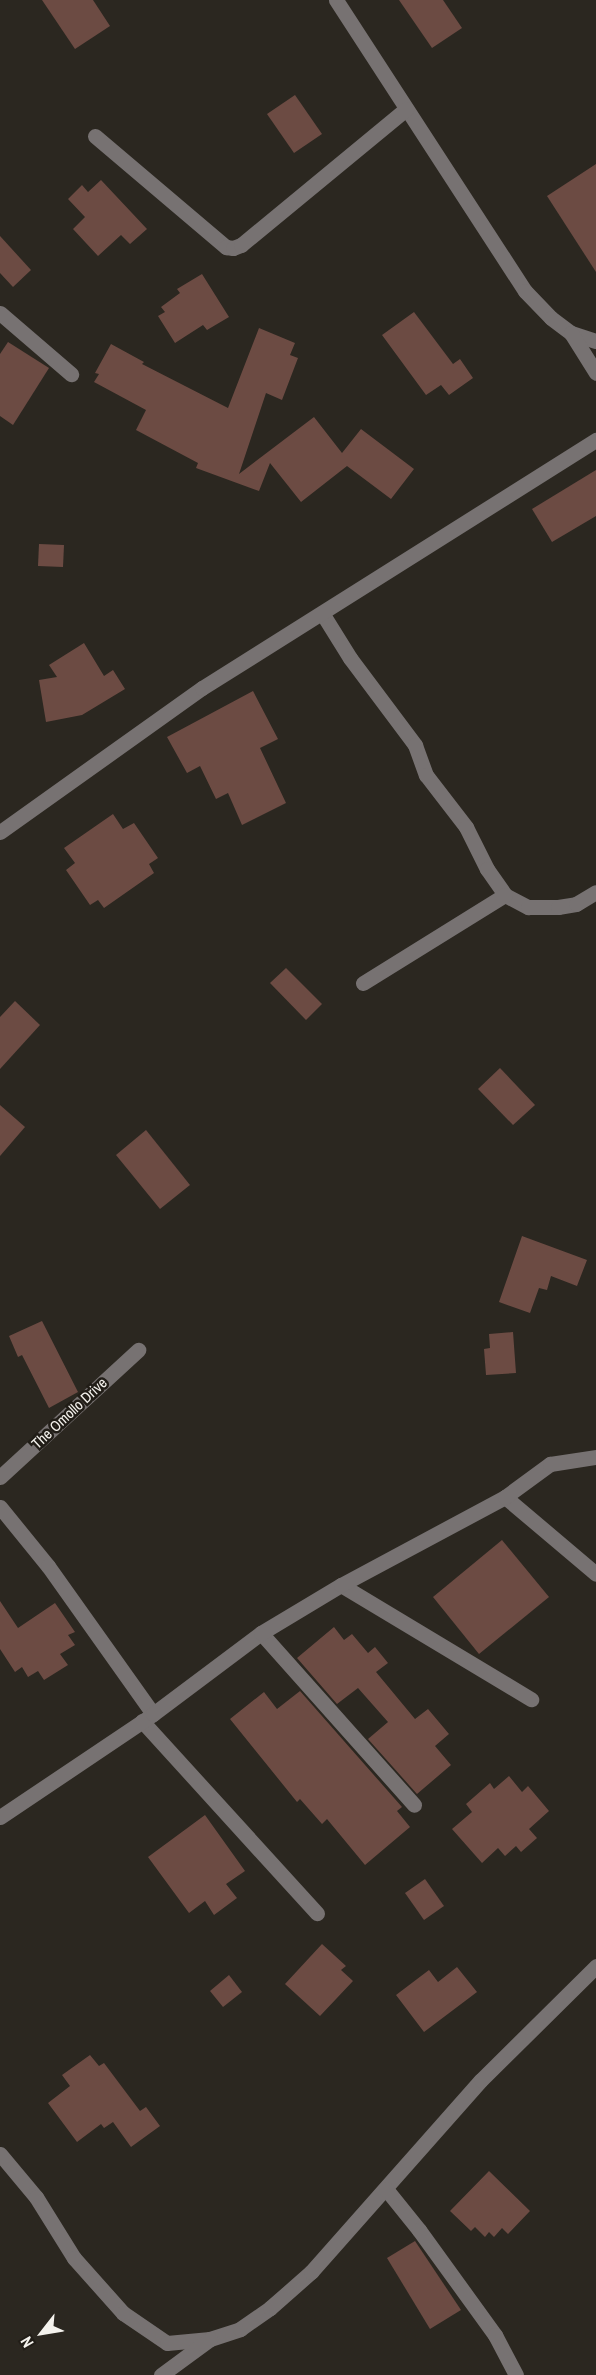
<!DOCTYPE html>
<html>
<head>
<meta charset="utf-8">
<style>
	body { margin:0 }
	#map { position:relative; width:596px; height:2375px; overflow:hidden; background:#2b2720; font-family:"Archivo Narrow",sans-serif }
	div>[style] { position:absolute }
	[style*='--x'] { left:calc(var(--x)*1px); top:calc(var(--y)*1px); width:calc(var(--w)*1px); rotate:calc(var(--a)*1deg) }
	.building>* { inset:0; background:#6c4b43 }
	.minor>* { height:15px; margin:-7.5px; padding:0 7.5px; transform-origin:7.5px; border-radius:7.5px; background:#777272 }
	span { translate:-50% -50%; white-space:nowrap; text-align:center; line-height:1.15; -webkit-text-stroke:5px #211d17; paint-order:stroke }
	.street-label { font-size:15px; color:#f4f2ed }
	.north { position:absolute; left:12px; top:2303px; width:60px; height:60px; -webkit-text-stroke:4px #211d17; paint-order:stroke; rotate:239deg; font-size:16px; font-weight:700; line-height:24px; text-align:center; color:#f4f2ed }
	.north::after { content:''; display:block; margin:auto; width:21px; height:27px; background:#f4f2ed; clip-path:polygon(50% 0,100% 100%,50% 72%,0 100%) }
</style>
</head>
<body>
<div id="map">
	<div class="building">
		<div style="clip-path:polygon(42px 0,93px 0,110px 26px,75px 49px)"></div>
		<div style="clip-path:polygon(399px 0,443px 0,462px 28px,432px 48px)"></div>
		<div style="clip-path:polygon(295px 95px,322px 134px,294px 153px,267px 114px)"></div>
		<div style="clip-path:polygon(596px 164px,596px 272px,547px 196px)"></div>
		<div style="clip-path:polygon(101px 180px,147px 229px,130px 244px,121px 235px,98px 256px,73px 229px,85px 217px,68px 199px,82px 185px,88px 192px)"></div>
		<div style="clip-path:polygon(0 236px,31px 270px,13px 287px,0 273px)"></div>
		<div style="clip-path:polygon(202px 274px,229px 317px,207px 330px,203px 325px,175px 343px,158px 316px,165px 312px,161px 307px,180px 293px,177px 289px)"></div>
		<div style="clip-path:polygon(414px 312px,453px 364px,460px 359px,473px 378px,449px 395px,441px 385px,426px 395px,382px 335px)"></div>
		<div style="clip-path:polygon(259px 328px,295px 343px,290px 355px,298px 358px,282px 400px,266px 393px,239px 474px,314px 417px,342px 453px,361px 429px,414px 469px,391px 499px,347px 466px,301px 502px,270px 463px,259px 491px,196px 468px,198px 463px,136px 430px,146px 410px,94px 382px,99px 374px,95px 373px,111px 344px,144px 362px,142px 364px,228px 408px)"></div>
		<div style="clip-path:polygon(8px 342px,49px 368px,13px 425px,0 416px,0 354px)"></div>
		<div style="clip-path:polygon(596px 470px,596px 516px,552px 542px,532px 509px)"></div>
		<div style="clip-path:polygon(39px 544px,64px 545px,63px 567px,38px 566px)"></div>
		<div style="clip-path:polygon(84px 643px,104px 676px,113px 670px,125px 689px,82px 715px,46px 722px,39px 680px,57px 677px,49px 665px)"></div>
		<div style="clip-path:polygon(253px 691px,278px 739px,260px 748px,286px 803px,242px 825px,228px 793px,216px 799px,200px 766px,187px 773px,167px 737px)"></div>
		<div style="clip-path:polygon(113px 814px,123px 829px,134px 823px,158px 858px,149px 864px,154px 873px,104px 908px,98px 900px,90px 905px,66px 870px,75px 863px,64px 848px)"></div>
		<div style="clip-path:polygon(286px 968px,322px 1004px,306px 1020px,270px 983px)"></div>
		<div style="clip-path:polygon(15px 1001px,40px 1025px,0 1069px,0 1017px)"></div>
		<div style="clip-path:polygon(500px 1068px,535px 1105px,513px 1125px,478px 1089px)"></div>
		<div style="clip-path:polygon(0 1105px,25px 1127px,0 1156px)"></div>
		<div style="clip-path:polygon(146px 1130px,190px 1185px,160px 1209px,116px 1155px)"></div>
		<div style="clip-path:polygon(522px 1236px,587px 1260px,577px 1286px,551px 1276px,547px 1290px,539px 1288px,530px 1313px,499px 1302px)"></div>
		<div style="clip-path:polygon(42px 1321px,78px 1392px,49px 1408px,22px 1355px,18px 1357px,9px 1336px)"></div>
		<div style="clip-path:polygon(513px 1332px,516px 1373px,486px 1375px,484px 1349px,490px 1348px,489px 1334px)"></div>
		<div style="clip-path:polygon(502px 1540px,549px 1597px,479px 1654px,433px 1597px)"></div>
		<div style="clip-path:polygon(0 1601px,18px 1628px,55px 1603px,75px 1632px,68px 1635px,75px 1645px,60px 1654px,68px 1665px,44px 1680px,38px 1671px,28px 1677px,22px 1667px,15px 1672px,0 1649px)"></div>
		<div style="clip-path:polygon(334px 1627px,344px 1640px,352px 1634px,368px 1653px,375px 1647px,388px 1663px,376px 1672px,415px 1719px,428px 1709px,449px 1734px,435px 1746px,451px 1765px,417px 1794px,368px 1739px,388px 1722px,358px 1688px,337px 1704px,297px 1658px)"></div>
		<div style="clip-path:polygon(300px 1691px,402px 1807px,397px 1811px,410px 1827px,365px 1865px,327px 1819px,322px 1824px,300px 1799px,297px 1802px,230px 1719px,264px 1692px,277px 1709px)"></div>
		<div style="clip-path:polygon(509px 1776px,522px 1792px,528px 1786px,549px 1811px,529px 1829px,537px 1838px,521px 1852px,516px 1846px,505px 1856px,498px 1848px,482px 1863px,452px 1829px,472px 1812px,466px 1804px,490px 1783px,494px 1789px)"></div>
		<div style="clip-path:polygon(205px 1815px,245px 1871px,226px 1884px,237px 1898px,214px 1915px,205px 1901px,189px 1913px,148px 1857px)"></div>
		<div style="clip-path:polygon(425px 1879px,444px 1906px,424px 1920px,405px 1893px)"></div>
		<div style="clip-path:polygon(322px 1944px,346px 1966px,341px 1970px,353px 1981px,320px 2016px,285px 1984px)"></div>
		<div style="clip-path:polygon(457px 1967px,477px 1992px,424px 2032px,396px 1995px,429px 1970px,438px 1982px)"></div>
		<div style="clip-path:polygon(229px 1975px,242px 1992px,223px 2007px,210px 1991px)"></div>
		<div style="clip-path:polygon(90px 2055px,99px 2066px,104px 2063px,140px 2111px,146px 2107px,160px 2126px,131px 2147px,113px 2122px,104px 2128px,101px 2124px,77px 2142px,48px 2103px,70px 2086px,62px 2075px)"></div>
		<div style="clip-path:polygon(489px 2171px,530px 2211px,508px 2234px,502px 2228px,494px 2237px,489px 2232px,485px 2237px,475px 2227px,471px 2231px,450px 2211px)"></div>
		<div style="clip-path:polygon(415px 2241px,461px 2310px,430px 2329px,387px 2258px)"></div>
	</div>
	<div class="minor">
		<div style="--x:336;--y:0;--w:347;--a:57"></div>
		<div style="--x:525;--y:291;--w:37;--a:46"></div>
		<div style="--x:551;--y:318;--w:25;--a:37"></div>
		<div style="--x:571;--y:333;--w:26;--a:18"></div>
		<div style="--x:95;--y:136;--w:172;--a:40.3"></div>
		<div style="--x:226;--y:247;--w:7;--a:8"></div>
		<div style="--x:233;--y:248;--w:9;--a:-21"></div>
		<div style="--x:241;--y:245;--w:214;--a:-39.5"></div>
		<div style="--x:0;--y:313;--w:94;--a:40.7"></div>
		<div style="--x:571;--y:333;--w:47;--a:58"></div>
		<div style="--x:322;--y:613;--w:53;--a:58.1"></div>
		<div style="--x:350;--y:658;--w:109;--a:53.2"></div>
		<div style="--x:415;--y:745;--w:32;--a:70"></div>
		<div style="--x:426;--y:775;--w:66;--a:52.4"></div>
		<div style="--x:466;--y:827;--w:47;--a:63.4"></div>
		<div style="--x:487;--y:869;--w:32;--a:55"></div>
		<div style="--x:505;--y:895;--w:26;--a:28"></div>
		<div style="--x:528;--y:907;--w:30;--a:0"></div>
		<div style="--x:558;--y:907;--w:18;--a:-9"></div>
		<div style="--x:576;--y:904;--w:23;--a:-31"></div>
		<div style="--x:0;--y:832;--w:248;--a:-35.5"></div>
		<div style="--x:202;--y:688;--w:466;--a:-32.2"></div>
		<div style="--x:363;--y:983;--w:167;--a:-31.8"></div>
		<div style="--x:0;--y:1477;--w:188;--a:-42.6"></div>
		<div style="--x:505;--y:1497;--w:119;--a:40.2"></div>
		<div style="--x:0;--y:1507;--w:76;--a:50.9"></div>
		<div style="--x:48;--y:1566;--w:181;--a:54.6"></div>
		<div style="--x:341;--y:1585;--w:222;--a:31"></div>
		<div style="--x:261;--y:1633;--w:230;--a:48.3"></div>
		<div style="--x:142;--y:1721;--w:260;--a:47.7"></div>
		<div style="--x:0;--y:1817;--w:184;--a:-33.9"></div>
		<div style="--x:153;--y:1714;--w:135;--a:-36.9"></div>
		<div style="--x:261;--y:1633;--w:93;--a:-31"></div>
		<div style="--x:341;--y:1585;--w:186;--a:-28.2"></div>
		<div style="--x:505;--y:1497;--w:56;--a:-36.3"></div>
		<div style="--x:550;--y:1464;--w:47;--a:-8.7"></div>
		<div style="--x:0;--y:2154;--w:56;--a:50.1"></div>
		<div style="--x:36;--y:2197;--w:72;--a:58.1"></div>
		<div style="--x:74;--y:2258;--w:74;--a:48.3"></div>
		<div style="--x:123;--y:2313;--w:53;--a:34.3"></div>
		<div style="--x:167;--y:2343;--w:43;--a:-5.3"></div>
		<div style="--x:210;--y:2339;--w:32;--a:-18"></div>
		<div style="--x:240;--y:2329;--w:37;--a:-35"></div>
		<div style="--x:270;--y:2308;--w:55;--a:-41.3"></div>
		<div style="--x:311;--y:2272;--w:256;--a:-48.5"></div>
		<div style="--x:481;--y:2080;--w:162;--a:-44.7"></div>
		<div style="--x:386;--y:2189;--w:53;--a:51.2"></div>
		<div style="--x:419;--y:2230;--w:130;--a:54.1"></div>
		<div style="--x:495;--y:2335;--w:45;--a:62.3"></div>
		<div style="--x:161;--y:2375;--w:61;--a:-36.3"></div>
	</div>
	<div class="street-label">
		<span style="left:69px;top:1413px;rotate:-43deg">The Omollo Drive</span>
	</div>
	<div class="north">N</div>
</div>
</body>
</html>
